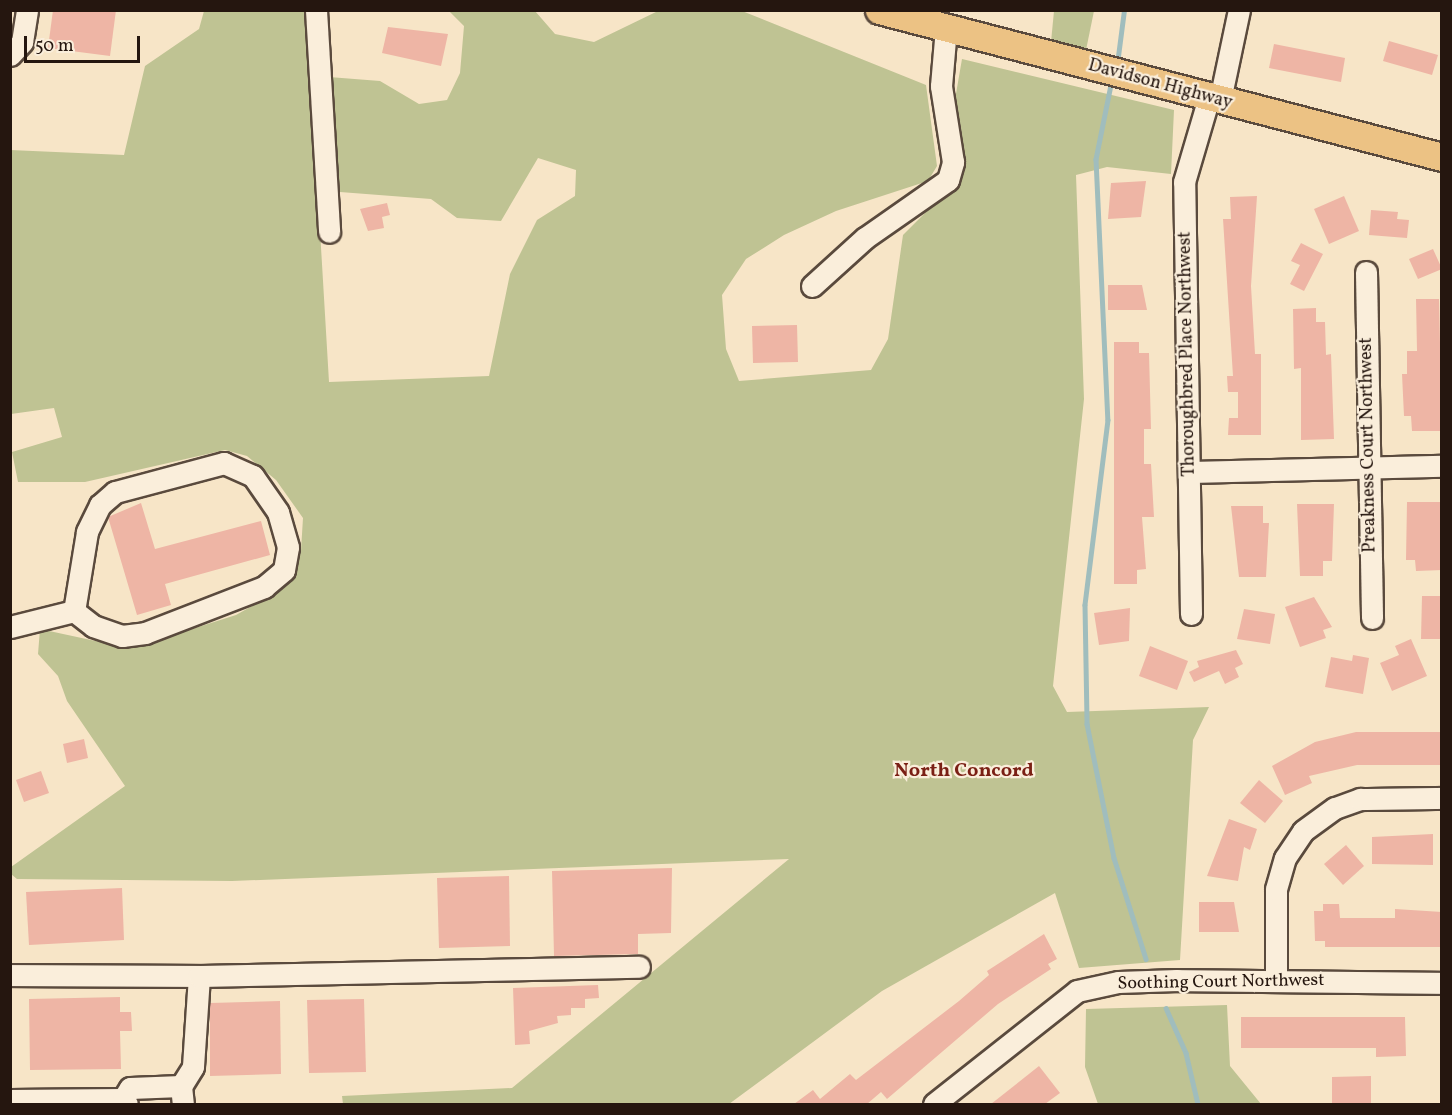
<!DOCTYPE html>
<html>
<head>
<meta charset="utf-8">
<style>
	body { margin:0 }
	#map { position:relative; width:1452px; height:1115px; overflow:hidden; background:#f7e5c7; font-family:Vollkorn,serif }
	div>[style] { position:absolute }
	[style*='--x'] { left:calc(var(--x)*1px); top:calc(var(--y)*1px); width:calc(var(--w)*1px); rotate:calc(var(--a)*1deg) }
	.green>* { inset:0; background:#bfc393 }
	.stream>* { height:4.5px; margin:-2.25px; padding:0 2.25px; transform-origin:2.25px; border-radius:2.25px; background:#a0bdbd }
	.building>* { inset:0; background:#eeb5a5 }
	.roads { filter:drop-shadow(2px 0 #5a4a3d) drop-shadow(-2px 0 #5a4a3d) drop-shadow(0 2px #5a4a3d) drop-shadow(0 -2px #5a4a3d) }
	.minor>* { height:21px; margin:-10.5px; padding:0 10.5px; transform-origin:10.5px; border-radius:10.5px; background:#faeedb }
	.major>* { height:27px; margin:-13.5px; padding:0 13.5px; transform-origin:13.5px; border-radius:13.5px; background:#ecc284 }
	span { translate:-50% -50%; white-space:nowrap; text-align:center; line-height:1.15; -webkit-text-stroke:4.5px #faeedb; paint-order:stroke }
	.street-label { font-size:18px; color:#25160f }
	.neighbourhood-label { font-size:20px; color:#7a1f14; font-weight:700 }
	.frame { position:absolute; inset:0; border:12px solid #25160f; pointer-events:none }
	.scale { position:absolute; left:24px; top:36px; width:116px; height:27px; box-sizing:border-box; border:3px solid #25160f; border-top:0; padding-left:8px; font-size:18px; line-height:21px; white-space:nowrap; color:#25160f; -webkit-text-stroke:4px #faeedb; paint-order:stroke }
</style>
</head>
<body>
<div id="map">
	<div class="green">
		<div style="clip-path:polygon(204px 11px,307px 11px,329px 382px,489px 376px,510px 274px,537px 220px,575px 196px,576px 170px,538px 158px,501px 221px,457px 218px,431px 199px,340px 192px,329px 77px,380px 81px,419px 104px,447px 100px,460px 73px,464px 26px,449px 11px,535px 11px,555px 34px,594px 42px,658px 11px,742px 11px,926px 85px,937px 166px,928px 181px,836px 211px,784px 235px,746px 259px,722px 295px,726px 349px,739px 381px,871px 370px,888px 339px,903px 235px,959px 179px,953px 111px,962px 59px,1174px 110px,1171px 174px,1107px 167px,1076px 175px,1084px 399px,1053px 686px,1067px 712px,1209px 707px,1193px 740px,1180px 960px,1079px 968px,1055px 893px,882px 991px,729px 1104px,343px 1104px,342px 1096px,512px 1088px,789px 859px,232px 881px,17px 879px,11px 874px,11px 867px,125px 786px,67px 701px,58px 676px,38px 654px,40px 629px,114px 645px,145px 644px,236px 615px,284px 588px,301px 550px,303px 518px,276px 480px,247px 456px,225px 450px,85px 482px,18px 482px,12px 452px,62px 437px,54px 408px,11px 414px,10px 150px,124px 155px,145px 66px,199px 29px)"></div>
		<div style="clip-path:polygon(1054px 11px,1094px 11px,1086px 50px,1051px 42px)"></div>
		<div style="clip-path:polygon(1227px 1005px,1230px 1066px,1261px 1104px,1098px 1104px,1085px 1067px,1086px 1009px)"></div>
	</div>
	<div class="stream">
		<div style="--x:1117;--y:64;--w:54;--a:-82.6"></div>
		<div style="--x:1112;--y:80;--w:81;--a:101.4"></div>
		<div style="--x:1096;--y:159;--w:261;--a:87.4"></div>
		<div style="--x:1108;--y:420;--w:186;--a:97.1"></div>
		<div style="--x:1085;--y:605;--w:119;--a:89"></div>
		<div style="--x:1087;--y:724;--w:137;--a:78.6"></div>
		<div style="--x:1114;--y:858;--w:106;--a:72.4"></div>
		<div style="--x:1166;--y:1008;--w:49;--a:66"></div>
		<div style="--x:1186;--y:1053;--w:52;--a:76.8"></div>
	</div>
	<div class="building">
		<div style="clip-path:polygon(53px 10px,116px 10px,110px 56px,48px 48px)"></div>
		<div style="clip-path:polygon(388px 27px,448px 34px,441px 66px,382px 53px)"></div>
		<div style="clip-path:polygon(1389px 41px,1438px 55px,1432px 75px,1383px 61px)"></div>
		<div style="clip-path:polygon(1274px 44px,1345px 58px,1341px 82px,1269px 68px)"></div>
		<div style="clip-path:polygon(1146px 181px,1141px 217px,1108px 219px,1111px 183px)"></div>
		<div style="clip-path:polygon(1257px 196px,1251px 286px,1255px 354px,1261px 354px,1261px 435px,1228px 435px,1229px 418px,1238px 418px,1238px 392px,1228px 392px,1227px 376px,1233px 376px,1223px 219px,1231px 219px,1230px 197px)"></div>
		<div style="clip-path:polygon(1344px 196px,1359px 231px,1329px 244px,1314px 209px)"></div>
		<div style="clip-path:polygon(387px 203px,390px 215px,382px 217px,384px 228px,368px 231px,360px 209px)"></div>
		<div style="clip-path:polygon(1371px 210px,1398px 212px,1397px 219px,1409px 220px,1407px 238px,1369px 235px)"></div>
		<div style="clip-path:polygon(1301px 243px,1323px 254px,1304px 291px,1290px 284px,1300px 265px,1291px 261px)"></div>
		<div style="clip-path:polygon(1433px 249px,1442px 269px,1418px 279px,1409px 259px)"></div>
		<div style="clip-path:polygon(1108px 285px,1142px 285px,1147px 310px,1108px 310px)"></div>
		<div style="clip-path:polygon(1416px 299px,1439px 299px,1442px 431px,1412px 431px,1411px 416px,1404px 416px,1402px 374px,1407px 374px,1407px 351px,1417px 351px)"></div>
		<div style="clip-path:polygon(1316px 308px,1316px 322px,1325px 322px,1326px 355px,1331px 354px,1334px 439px,1301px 440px,1301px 368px,1294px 369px,1293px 309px)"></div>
		<div style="clip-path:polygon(797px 325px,798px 362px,753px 363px,752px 326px)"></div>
		<div style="clip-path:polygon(1114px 342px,1139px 342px,1139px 353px,1149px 353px,1151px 429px,1144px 429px,1144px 464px,1151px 464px,1154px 517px,1142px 517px,1146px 569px,1137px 570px,1137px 584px,1114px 584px)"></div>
		<div style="clip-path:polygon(1407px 502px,1442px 502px,1442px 570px,1416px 571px,1415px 560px,1406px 560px)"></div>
		<div style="clip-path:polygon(141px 503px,155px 549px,261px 521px,270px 555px,165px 584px,171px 605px,137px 615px,108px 517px)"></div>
		<div style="clip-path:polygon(1297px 504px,1334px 504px,1332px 561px,1323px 561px,1323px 576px,1300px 576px)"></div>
		<div style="clip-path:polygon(1231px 506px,1263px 506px,1263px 523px,1269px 523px,1266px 577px,1239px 577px)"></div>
		<div style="clip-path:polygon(1422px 596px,1442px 596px,1442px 639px,1421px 639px)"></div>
		<div style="clip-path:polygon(1314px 597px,1332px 627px,1323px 630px,1326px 638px,1300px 647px,1285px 607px)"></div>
		<div style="clip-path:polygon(1130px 608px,1129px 641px,1099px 645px,1094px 613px)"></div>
		<div style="clip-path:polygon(1244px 609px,1275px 614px,1270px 644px,1237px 639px)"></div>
		<div style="clip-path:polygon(1411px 639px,1427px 676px,1392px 691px,1380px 663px,1399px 655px,1395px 646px)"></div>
		<div style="clip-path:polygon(1150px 646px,1188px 661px,1177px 690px,1139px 676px)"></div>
		<div style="clip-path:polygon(1236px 650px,1243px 664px,1235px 668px,1239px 677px,1225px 684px,1219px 671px,1194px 682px,1189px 672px,1199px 667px,1197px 661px)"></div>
		<div style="clip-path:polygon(1353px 655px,1369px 658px,1363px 694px,1325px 687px,1331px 657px,1352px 661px)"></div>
		<div style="clip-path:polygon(1356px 732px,1442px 732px,1442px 765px,1357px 765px,1309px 776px,1312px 783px,1285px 795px,1272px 766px,1315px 742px)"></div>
		<div style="clip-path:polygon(84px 739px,88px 758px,67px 763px,63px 744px)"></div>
		<div style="clip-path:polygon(41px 771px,49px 793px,24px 802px,16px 780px)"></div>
		<div style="clip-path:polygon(1259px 780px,1283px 801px,1265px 823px,1240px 803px)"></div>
		<div style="clip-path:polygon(1229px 819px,1257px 829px,1250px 850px,1244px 847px,1238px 881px,1207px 876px)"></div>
		<div style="clip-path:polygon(1433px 834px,1433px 865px,1372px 864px,1372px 837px)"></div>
		<div style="clip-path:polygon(1346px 845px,1364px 866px,1343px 885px,1324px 864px)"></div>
		<div style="clip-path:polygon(672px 868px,671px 933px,638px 934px,638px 954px,554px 956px,552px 871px)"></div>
		<div style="clip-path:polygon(509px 876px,510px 946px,439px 948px,437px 878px)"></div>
		<div style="clip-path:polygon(122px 888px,124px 940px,29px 945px,26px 892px)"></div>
		<div style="clip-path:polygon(1199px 902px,1234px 902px,1239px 932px,1199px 932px)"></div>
		<div style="clip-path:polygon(1323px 904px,1339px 904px,1340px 918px,1395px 918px,1395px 909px,1442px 912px,1442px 947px,1325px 947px,1325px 941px,1315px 941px,1314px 911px,1323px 911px)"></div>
		<div style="clip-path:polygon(1044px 934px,1057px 959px,1048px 964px,1051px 969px,998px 1004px,887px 1099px,881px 1092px,867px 1104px,794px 1104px,813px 1090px,820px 1099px,850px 1074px,856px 1080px,959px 1001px,989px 975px,987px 971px)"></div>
		<div style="clip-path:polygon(598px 985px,599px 998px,585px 999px,585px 1008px,571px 1008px,571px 1015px,557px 1016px,558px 1023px,529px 1031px,530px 1044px,515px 1045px,513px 988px)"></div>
		<div style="clip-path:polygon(120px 997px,120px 1012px,131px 1012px,132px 1031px,120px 1031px,121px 1069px,30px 1070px,29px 999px)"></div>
		<div style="clip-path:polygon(364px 999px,366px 1072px,309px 1073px,307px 1000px)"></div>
		<div style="clip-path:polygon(280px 1001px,281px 1074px,210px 1076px,210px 1003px)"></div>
		<div style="clip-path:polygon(1241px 1017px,1405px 1017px,1406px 1056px,1376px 1057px,1376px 1048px,1241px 1048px)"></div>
		<div style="clip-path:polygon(1039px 1066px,1060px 1093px,1045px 1104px,991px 1104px)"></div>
		<div style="clip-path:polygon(1371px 1076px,1371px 1104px,1332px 1104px,1332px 1077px)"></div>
	</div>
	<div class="roads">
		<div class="minor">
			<div style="--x:316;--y:10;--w:222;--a:86.6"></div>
			<div style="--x:10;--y:55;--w:18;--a:-47"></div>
			<div style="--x:22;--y:42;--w:32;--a:-81"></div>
			<div style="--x:1220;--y:100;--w:92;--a:-78.1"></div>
			<div style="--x:1366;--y:272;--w:346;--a:89"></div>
			<div style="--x:812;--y:286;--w:72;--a:-42.2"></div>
			<div style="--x:865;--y:238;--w:101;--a:-34.9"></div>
			<div style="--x:948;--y:180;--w:19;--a:-74"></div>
			<div style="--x:953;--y:162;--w:77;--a:-99"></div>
			<div style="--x:941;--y:86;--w:58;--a:-85.1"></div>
			<div style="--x:1191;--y:472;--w:251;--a:-1.4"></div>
			<div style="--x:1191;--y:614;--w:432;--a:-90.9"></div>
			<div style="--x:1184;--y:182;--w:89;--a:-73.6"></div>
			<div style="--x:10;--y:627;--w:66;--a:-14"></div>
			<div style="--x:74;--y:611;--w:24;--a:38"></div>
			<div style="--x:93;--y:626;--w:31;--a:19"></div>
			<div style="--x:122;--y:636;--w:23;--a:-7"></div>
			<div style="--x:145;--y:633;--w:128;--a:-21.1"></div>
			<div style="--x:264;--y:587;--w:26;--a:-40"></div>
			<div style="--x:284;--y:570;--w:23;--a:-80"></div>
			<div style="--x:288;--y:547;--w:36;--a:-106"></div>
			<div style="--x:278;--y:512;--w:44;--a:-124.8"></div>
			<div style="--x:253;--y:476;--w:32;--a:-156"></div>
			<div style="--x:224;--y:463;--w:113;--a:165.1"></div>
			<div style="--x:115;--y:492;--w:20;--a:139"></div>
			<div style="--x:100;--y:505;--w:30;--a:116"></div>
			<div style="--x:87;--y:532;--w:80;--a:99.3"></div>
			<div style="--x:10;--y:975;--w:189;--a:0.3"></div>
			<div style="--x:199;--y:976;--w:91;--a:93.8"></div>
			<div style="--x:193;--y:1067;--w:22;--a:122"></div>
			<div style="--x:181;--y:1086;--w:18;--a:84"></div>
			<div style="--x:199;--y:976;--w:440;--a:-1.2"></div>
			<div style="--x:1276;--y:981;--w:92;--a:-90"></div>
			<div style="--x:1276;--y:889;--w:32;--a:-74"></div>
			<div style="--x:1285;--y:858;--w:32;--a:-56"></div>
			<div style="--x:1303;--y:831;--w:39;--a:-36"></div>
			<div style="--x:1335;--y:808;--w:27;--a:-20"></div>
			<div style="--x:1360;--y:799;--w:82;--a:-0.7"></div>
			<div style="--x:123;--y:1099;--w:13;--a:-58"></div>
			<div style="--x:130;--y:1088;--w:51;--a:-2.2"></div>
			<div style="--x:10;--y:1100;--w:113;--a:-0.5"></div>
			<div style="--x:123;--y:1099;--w:6;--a:51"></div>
			<div style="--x:934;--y:1104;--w:182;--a:-38.3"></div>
			<div style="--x:1077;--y:991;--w:42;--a:-12.4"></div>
			<div style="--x:1118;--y:982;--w:59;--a:-1.9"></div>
			<div style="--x:1177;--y:980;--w:265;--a:0.6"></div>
		</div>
		<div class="major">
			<div style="--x:879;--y:10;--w:582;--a:14.63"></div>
		</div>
	</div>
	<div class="street-label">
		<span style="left:1160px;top:85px;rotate:15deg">Davidson Highway</span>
		<span style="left:1188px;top:354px;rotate:-91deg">Thoroughbred Place Northwest</span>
		<span style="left:1369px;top:445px;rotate:-91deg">Preakness Court Northwest</span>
		<span style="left:1221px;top:983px;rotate:-1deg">Soothing Court Northwest</span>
	</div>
	<div class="neighbourhood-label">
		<span style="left:964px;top:771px">North Concord</span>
	</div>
	<div class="frame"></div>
	<div class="scale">50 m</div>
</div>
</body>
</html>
